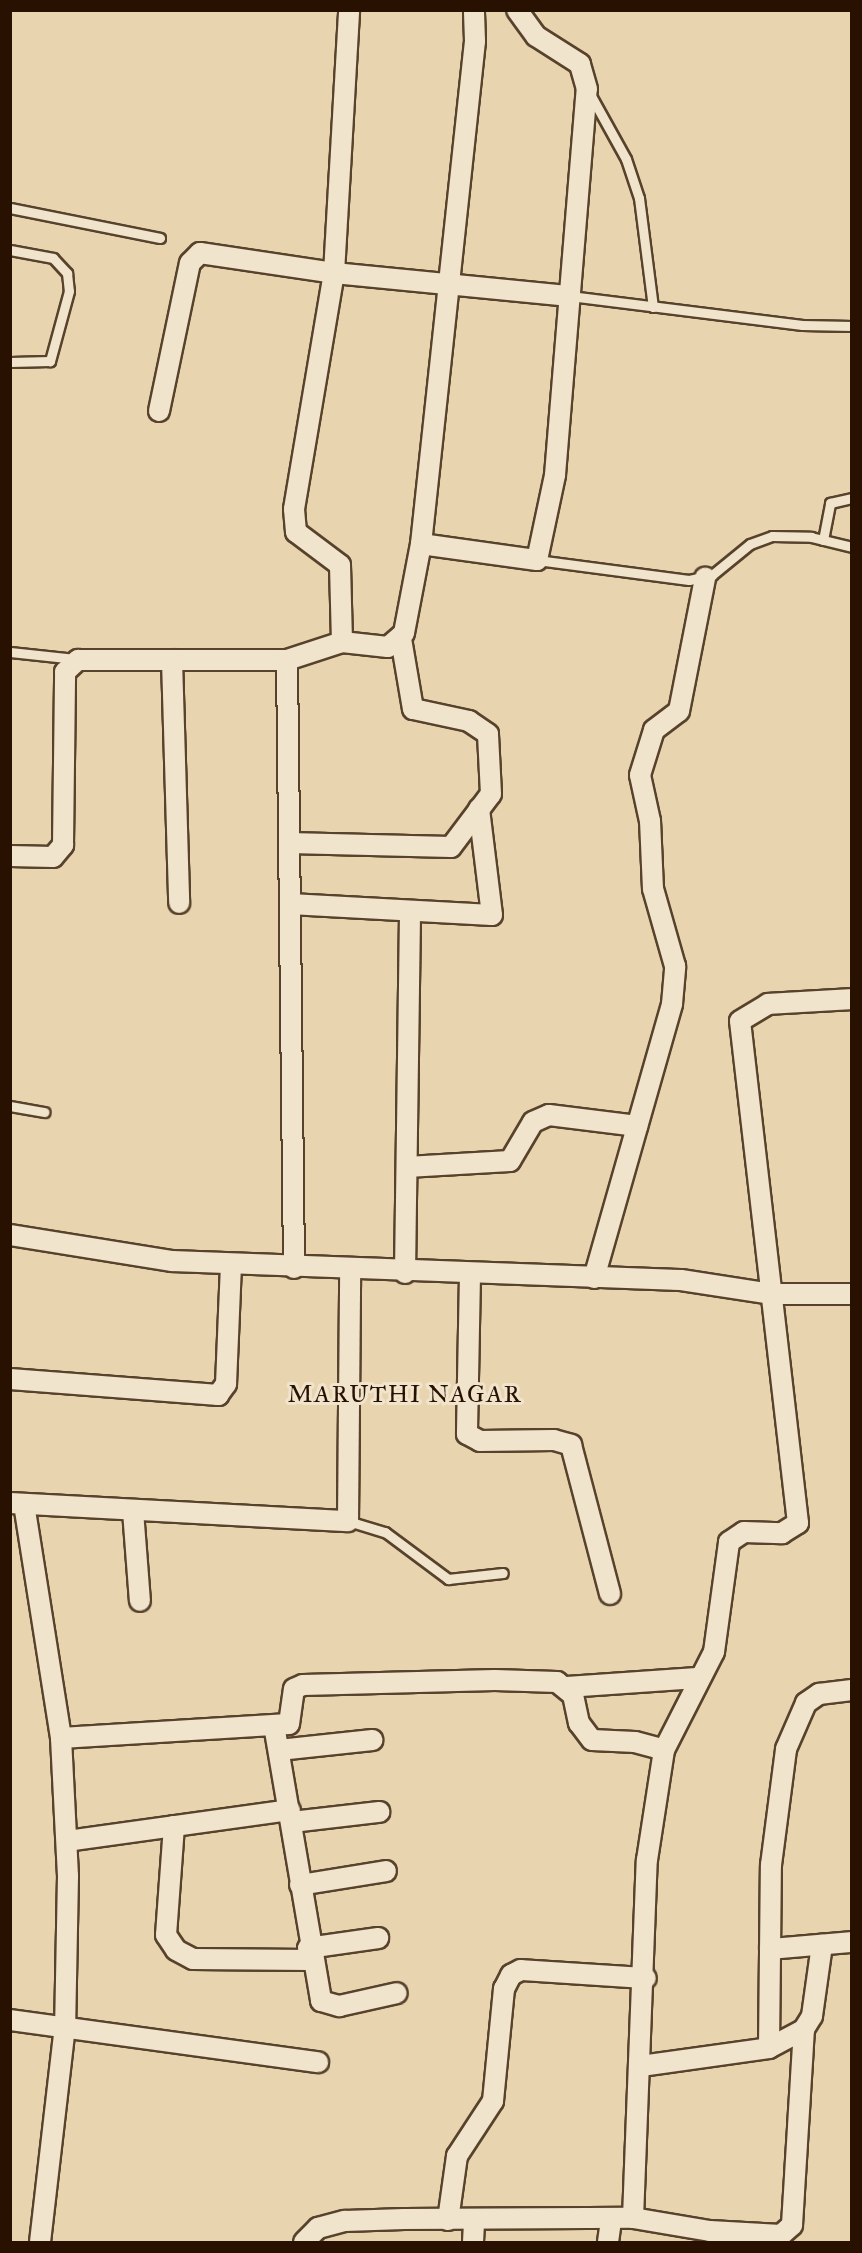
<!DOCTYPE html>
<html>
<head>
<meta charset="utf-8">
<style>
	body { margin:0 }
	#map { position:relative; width:862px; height:2253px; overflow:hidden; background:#e8d5b0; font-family:"IM FELL Great Primer",serif }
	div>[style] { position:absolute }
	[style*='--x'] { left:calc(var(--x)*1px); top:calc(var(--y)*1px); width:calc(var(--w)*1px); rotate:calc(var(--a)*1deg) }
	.roads { filter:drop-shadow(2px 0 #58422c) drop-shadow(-2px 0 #58422c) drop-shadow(0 2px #58422c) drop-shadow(0 -2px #58422c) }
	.lane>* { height:9px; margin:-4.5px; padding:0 4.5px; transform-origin:4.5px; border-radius:4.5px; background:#f0e4cc }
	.street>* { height:20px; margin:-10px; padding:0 10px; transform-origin:10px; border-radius:10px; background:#f0e4cc }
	span { translate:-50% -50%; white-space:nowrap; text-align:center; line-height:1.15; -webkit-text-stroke:6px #f0e4cc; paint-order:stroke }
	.neighbourhood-label { font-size:24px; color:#281100; letter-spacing:1.5px }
	.frame { position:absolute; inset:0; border:12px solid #281100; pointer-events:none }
</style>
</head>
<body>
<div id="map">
	<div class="roads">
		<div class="lane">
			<div style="--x:590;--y:94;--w:74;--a:61"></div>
			<div style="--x:626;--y:159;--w:41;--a:71.6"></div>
			<div style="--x:639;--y:198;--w:110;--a:82.7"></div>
			<div style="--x:10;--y:208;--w:153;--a:11.3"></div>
			<div style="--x:10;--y:250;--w:44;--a:10.5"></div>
			<div style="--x:53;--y:258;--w:21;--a:47"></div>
			<div style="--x:67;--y:273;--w:18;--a:84"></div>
			<div style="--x:69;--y:291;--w:73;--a:105.2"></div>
			<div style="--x:50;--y:361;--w:40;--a:178.6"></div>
			<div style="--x:570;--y:296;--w:234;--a:7.1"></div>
			<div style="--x:802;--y:325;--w:50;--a:1.1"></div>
			<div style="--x:823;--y:540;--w:38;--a:-79"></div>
			<div style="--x:830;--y:503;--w:23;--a:-13"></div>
			<div style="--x:537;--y:560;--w:153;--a:7.5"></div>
			<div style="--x:689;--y:580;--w:24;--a:-12"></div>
			<div style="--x:712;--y:575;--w:49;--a:-39.2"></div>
			<div style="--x:750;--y:544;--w:23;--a:-20"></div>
			<div style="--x:772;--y:536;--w:39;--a:1"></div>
			<div style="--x:811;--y:537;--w:42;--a:13.7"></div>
			<div style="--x:10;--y:652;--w:66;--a:6.1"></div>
			<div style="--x:10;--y:1106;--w:35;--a:10"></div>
			<div style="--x:348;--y:1521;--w:39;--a:17"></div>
			<div style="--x:385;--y:1532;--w:79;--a:36.7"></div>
			<div style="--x:448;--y:1579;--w:55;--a:-6.2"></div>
		</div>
		<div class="street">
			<div style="--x:159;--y:411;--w:151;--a:-78.2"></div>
			<div style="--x:190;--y:263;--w:14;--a:-45"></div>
			<div style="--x:200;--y:253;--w:135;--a:8.5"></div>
			<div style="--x:334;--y:273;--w:237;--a:5.6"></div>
			<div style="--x:421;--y:544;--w:117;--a:7.9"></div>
			<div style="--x:537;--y:560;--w:87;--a:-78"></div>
			<div style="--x:555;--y:475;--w:387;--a:-85.3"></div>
			<div style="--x:587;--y:89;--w:26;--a:-106"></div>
			<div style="--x:580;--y:64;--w:52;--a:-147.5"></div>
			<div style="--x:536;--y:36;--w:32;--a:-126"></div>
			<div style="--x:342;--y:642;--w:46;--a:6.2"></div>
			<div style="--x:388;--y:647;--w:21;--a:-41"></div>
			<div style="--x:404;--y:633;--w:91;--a:-79.2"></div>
			<div style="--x:421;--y:544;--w:506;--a:-83.87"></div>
			<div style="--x:475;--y:41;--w:31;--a:-92"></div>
			<div style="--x:172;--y:660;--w:243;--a:88.3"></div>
			<div style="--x:287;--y:660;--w:608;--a:89.34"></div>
			<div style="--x:289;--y:843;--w:162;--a:1.4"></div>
			<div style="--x:451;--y:847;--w:66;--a:-53"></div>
			<div style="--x:491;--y:794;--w:60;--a:-92.9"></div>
			<div style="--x:488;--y:734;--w:23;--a:-146"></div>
			<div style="--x:469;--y:721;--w:57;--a:-167.9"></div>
			<div style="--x:413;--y:709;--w:71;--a:-99.7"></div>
			<div style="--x:10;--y:856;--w:43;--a:1.3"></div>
			<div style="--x:53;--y:857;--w:16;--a:-50"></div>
			<div style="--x:63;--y:845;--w:173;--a:-89.3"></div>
			<div style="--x:65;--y:672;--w:18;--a:-43"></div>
			<div style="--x:78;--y:660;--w:209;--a:0"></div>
			<div style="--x:287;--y:660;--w:58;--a:-18.1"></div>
			<div style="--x:342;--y:642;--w:77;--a:-91.5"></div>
			<div style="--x:340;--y:565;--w:55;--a:-143.1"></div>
			<div style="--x:296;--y:532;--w:23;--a:-95"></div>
			<div style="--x:294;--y:509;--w:239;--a:-80.4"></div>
			<div style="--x:334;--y:273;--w:263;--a:-86.7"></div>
			<div style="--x:290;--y:904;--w:202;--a:3.1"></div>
			<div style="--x:492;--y:915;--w:107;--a:-97"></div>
			<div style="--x:407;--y:1167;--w:103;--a:-3.3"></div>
			<div style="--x:510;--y:1161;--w:45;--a:-59.5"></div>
			<div style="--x:533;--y:1122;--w:17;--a:-24"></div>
			<div style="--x:549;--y:1115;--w:89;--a:7.1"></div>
			<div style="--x:10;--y:1235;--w:164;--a:9.1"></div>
			<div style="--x:172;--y:1261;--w:509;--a:2.14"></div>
			<div style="--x:681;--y:1280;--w:91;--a:8.8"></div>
			<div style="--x:771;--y:1294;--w:81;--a:0"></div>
			<div style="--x:405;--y:1273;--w:362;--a:-89.2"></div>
			<div style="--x:470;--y:1275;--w:159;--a:91.1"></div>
			<div style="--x:467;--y:1434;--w:15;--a:28"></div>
			<div style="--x:480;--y:1441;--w:74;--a:-0.8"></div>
			<div style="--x:554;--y:1440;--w:18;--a:16"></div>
			<div style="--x:571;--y:1445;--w:154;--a:75.3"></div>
			<div style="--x:594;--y:1278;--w:285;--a:-74.1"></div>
			<div style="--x:672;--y:1004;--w:38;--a:-85"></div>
			<div style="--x:675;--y:966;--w:80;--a:-105.9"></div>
			<div style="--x:653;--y:889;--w:68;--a:-92.5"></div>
			<div style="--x:650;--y:821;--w:47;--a:-102.3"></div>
			<div style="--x:640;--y:775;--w:47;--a:-72.7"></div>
			<div style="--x:654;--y:730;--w:31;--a:-37"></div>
			<div style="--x:679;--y:711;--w:136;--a:-78.9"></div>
			<div style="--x:10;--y:1379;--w:209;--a:4.4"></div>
			<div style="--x:218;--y:1395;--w:14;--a:-54"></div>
			<div style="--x:226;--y:1384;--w:120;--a:-87.6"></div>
			<div style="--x:11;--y:1503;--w:337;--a:3.1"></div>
			<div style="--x:348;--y:1521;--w:250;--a:-89.5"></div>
			<div style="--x:24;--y:1504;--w:237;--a:81"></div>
			<div style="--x:61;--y:1738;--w:138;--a:87.1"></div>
			<div style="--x:68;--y:1876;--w:150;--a:91.1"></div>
			<div style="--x:65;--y:2026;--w:217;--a:96.6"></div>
			<div style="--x:133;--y:1511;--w:90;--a:85.6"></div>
			<div style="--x:566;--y:1687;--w:132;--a:-3.9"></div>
			<div style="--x:274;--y:1725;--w:280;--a:80.3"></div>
			<div style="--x:321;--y:2001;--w:19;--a:16"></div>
			<div style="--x:339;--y:2006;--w:59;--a:-12.6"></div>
			<div style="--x:61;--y:1738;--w:228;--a:-3.5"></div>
			<div style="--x:289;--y:1724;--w:35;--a:-82"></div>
			<div style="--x:294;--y:1689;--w:10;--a:-24"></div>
			<div style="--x:303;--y:1685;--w:192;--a:-1.5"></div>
			<div style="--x:495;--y:1680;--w:62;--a:1.8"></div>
			<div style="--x:557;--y:1682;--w:21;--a:39"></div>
			<div style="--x:573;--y:1695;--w:29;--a:78"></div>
			<div style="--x:579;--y:1723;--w:21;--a:53"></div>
			<div style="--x:592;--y:1740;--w:43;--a:2.7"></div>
			<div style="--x:635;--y:1742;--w:30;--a:15"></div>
			<div style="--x:279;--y:1750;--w:94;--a:-6.1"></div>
			<div style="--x:292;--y:1822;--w:88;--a:-6.6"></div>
			<div style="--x:174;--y:1826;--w:109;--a:94.2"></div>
			<div style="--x:166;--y:1935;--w:18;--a:56"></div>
			<div style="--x:176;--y:1950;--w:19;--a:28"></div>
			<div style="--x:193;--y:1959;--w:117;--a:0.5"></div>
			<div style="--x:67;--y:1841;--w:225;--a:-7.9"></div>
			<div style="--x:300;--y:1885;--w:87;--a:-9.2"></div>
			<div style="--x:308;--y:1948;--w:71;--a:-8.1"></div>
			<div style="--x:770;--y:1949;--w:82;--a:-4.9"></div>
			<div style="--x:10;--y:2020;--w:311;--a:7.8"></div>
			<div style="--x:769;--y:2048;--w:183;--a:-89.4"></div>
			<div style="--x:771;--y:1865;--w:117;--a:-82.6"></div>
			<div style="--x:786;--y:1749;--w:50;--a:-66.5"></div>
			<div style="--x:806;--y:1703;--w:16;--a:-35"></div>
			<div style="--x:819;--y:1694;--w:33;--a:-7"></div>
			<div style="--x:641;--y:2066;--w:129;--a:-8"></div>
			<div style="--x:769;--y:2048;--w:40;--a:-28"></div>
			<div style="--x:804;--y:2029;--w:15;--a:-58"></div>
			<div style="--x:812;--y:2016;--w:72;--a:-82"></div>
			<div style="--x:633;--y:2218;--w:358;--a:-87.8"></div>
			<div style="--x:647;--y:1860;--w:111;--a:-81.2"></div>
			<div style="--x:664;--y:1750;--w:110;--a:-63"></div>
			<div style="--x:714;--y:1652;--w:111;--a:-82.2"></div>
			<div style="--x:729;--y:1542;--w:18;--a:-34"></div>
			<div style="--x:744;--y:1532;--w:38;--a:2"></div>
			<div style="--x:782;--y:1533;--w:19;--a:-32"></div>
			<div style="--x:798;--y:1523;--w:505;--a:-96.59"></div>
			<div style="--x:740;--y:1021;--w:33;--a:-31"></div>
			<div style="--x:768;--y:1004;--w:84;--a:-3.4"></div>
			<div style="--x:448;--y:2220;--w:65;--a:-82"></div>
			<div style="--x:457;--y:2156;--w:66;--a:-56.8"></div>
			<div style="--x:493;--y:2101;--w:113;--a:-84.4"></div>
			<div style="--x:504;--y:1989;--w:16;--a:-63"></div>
			<div style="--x:511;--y:1975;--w:11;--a:-27"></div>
			<div style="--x:521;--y:1970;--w:125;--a:3.7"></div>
			<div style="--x:304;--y:2242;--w:20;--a:-45"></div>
			<div style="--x:318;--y:2228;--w:28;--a:-15"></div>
			<div style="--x:345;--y:2221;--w:59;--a:-1.9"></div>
			<div style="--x:404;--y:2219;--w:229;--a:-0.3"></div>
			<div style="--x:633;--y:2218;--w:78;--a:9.6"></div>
			<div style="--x:710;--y:2231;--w:71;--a:3.2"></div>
			<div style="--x:781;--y:2235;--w:15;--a:-42"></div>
			<div style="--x:792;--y:2225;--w:196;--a:-86.5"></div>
			<div style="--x:473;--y:2242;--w:20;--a:-87"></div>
			<div style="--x:608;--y:2242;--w:22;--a:-82"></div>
		</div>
	</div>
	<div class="neighbourhood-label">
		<span style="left:405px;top:1395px">MARUTHI NAGAR</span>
	</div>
	<div class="frame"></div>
</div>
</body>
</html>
